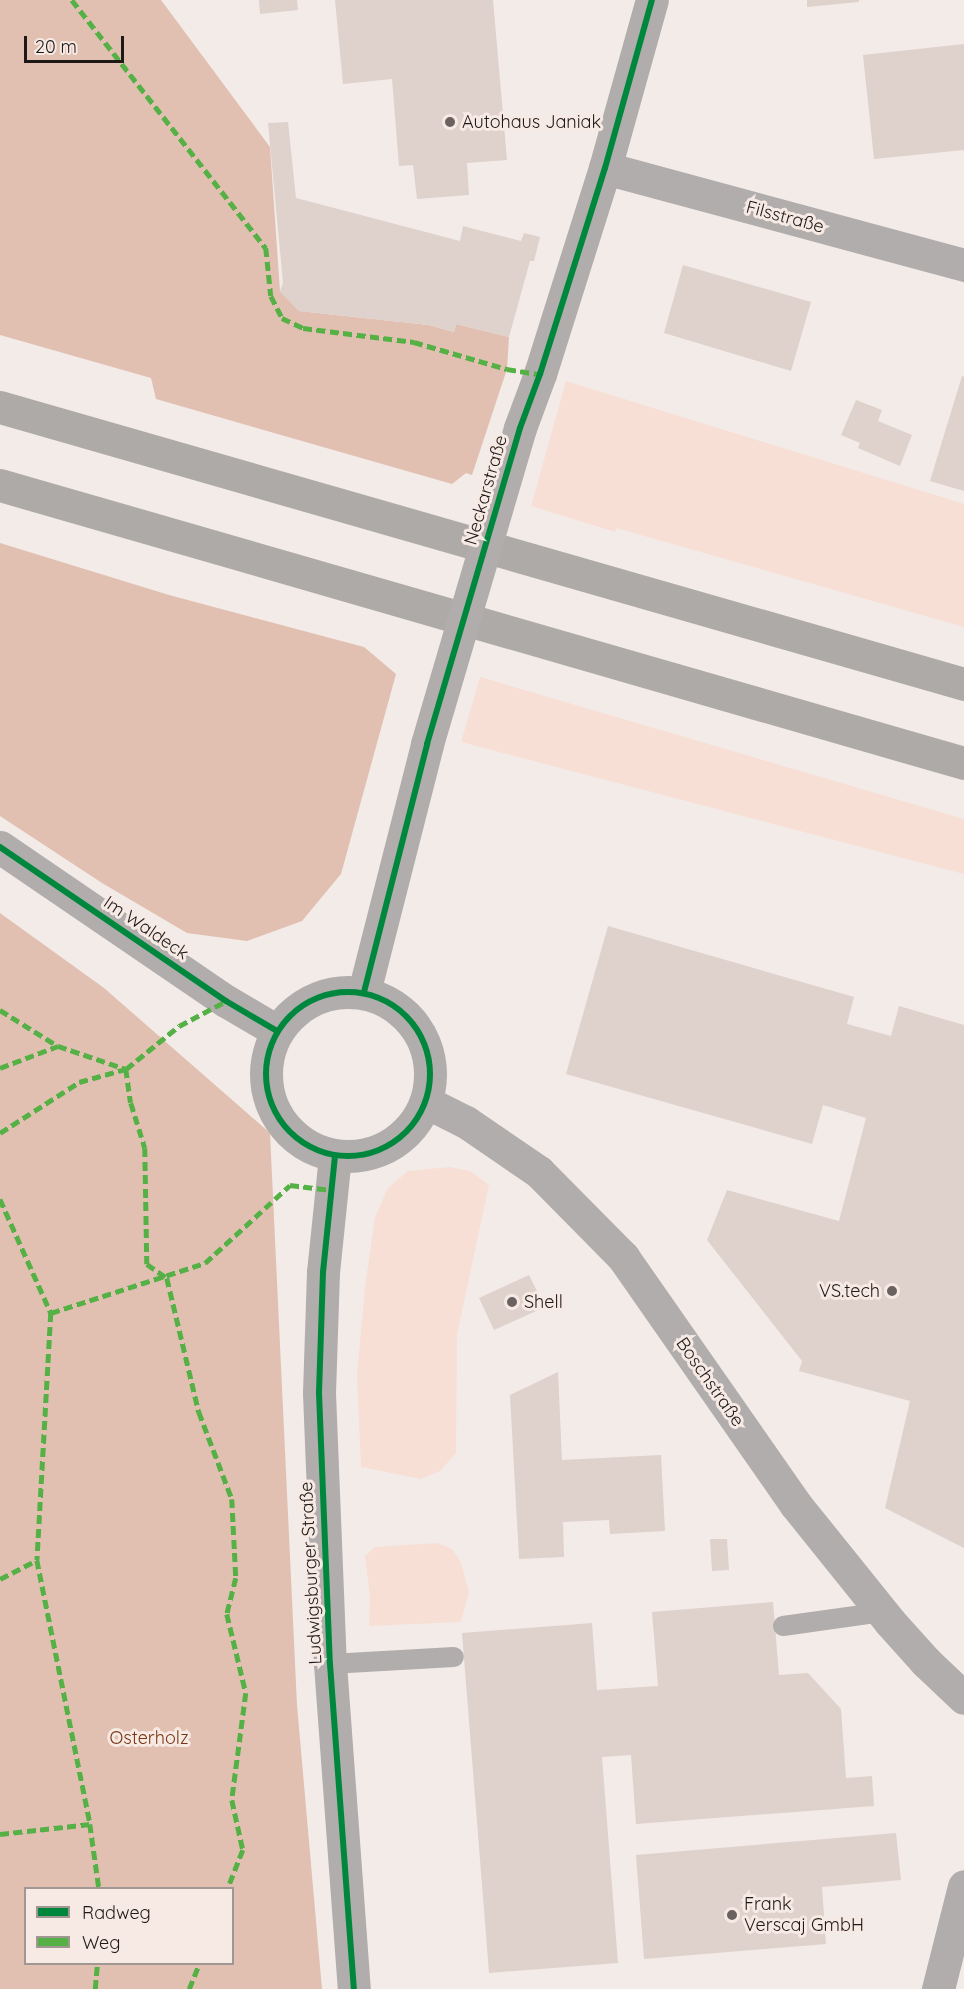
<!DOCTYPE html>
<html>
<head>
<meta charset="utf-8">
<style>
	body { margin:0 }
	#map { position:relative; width:964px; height:1989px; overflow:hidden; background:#f3ebe8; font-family:Quicksand,sans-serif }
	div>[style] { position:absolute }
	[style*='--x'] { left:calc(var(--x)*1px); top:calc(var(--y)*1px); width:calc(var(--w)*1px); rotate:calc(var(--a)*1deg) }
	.green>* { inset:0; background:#f7dfd5 }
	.forest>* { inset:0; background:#e1c0b1 }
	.building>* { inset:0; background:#dfd1cb }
	.service>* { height:20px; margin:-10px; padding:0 10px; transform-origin:10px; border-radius:10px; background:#b0adac }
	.minor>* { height:33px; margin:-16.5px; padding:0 16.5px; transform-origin:16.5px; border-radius:16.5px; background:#b0adac }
	.tertiary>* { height:33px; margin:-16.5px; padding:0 16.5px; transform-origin:16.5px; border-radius:16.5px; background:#b0adac }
	.tertiary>.ring { margin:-16.5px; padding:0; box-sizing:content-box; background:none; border:33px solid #b0adac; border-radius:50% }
	.motorway>* { height:33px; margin:-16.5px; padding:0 16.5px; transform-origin:16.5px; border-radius:16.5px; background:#aeaaa8 }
	.minor-bridge>* { height:33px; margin:-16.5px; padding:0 16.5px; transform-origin:16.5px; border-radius:16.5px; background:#b0adac }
	.quiet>* { height:4.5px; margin-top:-2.25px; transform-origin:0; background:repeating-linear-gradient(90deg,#55b145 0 9px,transparent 0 13.5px) }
	.cycleway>* { height:6px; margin:-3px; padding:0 3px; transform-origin:3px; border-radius:3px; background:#00873e }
	.cycleway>.ring { margin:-3px; padding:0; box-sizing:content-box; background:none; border:6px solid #00873e; border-radius:50% }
	.dots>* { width:16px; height:16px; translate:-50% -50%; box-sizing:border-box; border:3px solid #f7eae4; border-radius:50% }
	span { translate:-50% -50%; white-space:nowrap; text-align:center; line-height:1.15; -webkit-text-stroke:6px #f7eae4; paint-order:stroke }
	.poi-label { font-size:18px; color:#1e1917 }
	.left { translate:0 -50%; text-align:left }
	.right { translate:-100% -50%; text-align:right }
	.street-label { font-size:18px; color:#1e1917 }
	.park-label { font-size:18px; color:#783512 }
	.legend { position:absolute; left:24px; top:1887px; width:210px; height:78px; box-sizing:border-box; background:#f7eae4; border:2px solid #a09692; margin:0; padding:8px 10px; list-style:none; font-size:18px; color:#1e1917 }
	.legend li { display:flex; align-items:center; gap:12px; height:30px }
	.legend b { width:30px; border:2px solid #a09692 }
	.scale { position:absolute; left:24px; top:36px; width:100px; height:27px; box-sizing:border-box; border:3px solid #1e1917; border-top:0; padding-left:8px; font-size:18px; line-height:21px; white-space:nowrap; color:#1e1917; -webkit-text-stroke:4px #f7eae4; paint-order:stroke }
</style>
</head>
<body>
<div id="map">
	<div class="green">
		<div style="clip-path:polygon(566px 381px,964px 504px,964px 627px,616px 528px,615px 532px,531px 506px)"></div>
		<div style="clip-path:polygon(480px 677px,964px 819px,964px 874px,461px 742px)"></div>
		<div style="clip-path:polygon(450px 1167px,470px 1171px,489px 1185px,457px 1335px,456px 1453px,440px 1471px,421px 1479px,361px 1467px,357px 1375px,365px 1287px,375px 1217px,388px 1188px,408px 1171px)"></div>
		<div style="clip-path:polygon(437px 1543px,452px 1549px,461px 1563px,469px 1592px,461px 1622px,369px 1626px,370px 1598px,365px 1556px,375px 1547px)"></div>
	</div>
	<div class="forest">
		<div style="clip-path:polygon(0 0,161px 0,270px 147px,280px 291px,299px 311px,429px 325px,454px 332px,456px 324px,509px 337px,507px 369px,472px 475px,466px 473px,452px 484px,156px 399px,151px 378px,0 335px)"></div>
		<div style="clip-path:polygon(0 543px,169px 595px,364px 647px,396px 674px,341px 874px,302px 921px,247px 941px,187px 933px,102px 883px,0 816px)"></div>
		<div style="clip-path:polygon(evenodd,0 913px,104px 988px,270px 1133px,297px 1705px,322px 1989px,0 1989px,0 913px,26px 1888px,232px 1888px,232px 1964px,26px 1964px,26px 1888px)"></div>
	</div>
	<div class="building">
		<div style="clip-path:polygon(259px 0,297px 0,298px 10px,260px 14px)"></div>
		<div style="clip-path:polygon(335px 0,493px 0,507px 160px,467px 163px,469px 195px,417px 199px,413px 165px,399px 166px,392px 79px,343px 84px)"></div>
		<div style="clip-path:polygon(807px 0,859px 0,859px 2px,807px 7px)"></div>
		<div style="clip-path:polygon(964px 44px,964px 150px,874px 159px,863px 55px)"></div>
		<div style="clip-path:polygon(288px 122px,296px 198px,460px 241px,463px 226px,521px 241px,524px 233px,540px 237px,534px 261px,530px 261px,509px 337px,456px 324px,454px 332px,429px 325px,299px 311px,280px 291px,283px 283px,268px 123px)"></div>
		<div style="clip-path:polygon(683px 265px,811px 302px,791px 371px,664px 333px)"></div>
		<div style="clip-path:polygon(962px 376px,964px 377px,964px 491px,930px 481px)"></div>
		<div style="clip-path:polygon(856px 400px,882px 410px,878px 421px,912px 435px,900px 466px,858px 448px,860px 443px,841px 435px)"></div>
		<div style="clip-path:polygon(608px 926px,854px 997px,847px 1024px,891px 1036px,899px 1006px,964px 1025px,964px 1548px,885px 1508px,910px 1401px,799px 1371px,802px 1361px,707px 1240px,727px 1190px,839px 1221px,866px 1118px,823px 1105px,812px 1144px,566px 1074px)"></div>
		<div style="clip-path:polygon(529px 1275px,545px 1307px,494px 1330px,479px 1298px)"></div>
		<div style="clip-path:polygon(558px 1372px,562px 1460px,661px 1455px,665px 1531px,610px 1534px,609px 1520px,563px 1522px,564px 1557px,519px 1559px,510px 1395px)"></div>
		<div style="clip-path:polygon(710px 1539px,727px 1539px,729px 1570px,712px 1571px)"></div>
		<div style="clip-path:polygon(773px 1602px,779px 1675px,808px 1673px,841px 1709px,846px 1778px,872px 1776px,874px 1806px,636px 1824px,631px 1755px,602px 1757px,618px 1963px,489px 1973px,462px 1633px,592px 1623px,597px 1690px,658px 1686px,652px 1612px)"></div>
		<div style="clip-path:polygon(896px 1833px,901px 1880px,822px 1887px,826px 1944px,644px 1959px,636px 1855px)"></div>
	</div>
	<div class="service">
		<div style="--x:783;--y:1626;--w:100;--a:-8"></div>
		<div style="--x:330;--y:1664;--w:124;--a:-3.2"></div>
	</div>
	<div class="minor">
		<div style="--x:605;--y:168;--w:372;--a:15.1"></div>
		<div style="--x:520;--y:428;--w:58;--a:-69.7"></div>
		<div style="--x:540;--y:374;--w:216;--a:-72.5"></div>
		<div style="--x:605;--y:168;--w:174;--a:-74.4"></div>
		<div style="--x:364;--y:992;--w:256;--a:-75.7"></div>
		<div style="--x:938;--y:1989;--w:106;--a:-75.8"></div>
	</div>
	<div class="tertiary">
		<div style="--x:0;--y:847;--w:273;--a:34.3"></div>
		<div style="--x:226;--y:1001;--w:59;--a:30.5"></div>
		<div class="ring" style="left:266px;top:992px;width:131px;height:131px"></div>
		<div style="--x:426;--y:1102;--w:45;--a:26.6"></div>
		<div style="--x:466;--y:1122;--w:88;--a:34.4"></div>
		<div style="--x:539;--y:1172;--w:120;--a:45.3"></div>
		<div style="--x:623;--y:1257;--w:302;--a:55.1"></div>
		<div style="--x:796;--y:1505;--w:150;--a:51.2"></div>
		<div style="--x:890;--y:1622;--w:54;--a:48"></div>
		<div style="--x:926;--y:1662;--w:52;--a:43.5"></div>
		<div style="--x:335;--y:1156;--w:117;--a:95.9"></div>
		<div style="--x:323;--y:1272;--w:121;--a:91.9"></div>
		<div style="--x:319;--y:1393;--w:271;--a:87.7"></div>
		<div style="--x:330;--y:1664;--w:326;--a:85.8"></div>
	</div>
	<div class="motorway">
		<div style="--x:0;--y:407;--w:1003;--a:16.03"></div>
		<div style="--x:0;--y:485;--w:1003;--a:16.09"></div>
	</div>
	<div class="minor-bridge">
		<div style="--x:427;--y:744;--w:329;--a:-73.6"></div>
	</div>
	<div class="quiet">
		<div style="--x:72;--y:0;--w:315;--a:52"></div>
		<div style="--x:266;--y:248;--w:48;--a:84.1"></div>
		<div style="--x:271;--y:296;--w:25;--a:63"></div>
		<div style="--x:282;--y:318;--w:23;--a:25"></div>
		<div style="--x:303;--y:328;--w:112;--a:7.2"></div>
		<div style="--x:414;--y:342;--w:97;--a:16.2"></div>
		<div style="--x:507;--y:369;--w:33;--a:9"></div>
		<div style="--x:0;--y:1010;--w:68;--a:31.8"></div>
		<div style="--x:58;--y:1046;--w:72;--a:18.7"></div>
		<div style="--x:126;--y:1069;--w:34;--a:82"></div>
		<div style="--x:131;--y:1103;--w:47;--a:72.7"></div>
		<div style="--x:145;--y:1148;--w:116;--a:89"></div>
		<div style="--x:147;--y:1264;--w:24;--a:35"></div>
		<div style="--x:167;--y:1278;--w:138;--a:76.6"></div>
		<div style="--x:199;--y:1412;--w:93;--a:69.2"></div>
		<div style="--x:232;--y:1499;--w:79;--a:87.1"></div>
		<div style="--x:236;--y:1578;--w:37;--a:104"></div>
		<div style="--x:227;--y:1614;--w:81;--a:76.5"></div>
		<div style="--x:246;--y:1693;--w:108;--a:97.5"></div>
		<div style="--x:232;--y:1800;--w:51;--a:77.6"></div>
		<div style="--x:243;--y:1850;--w:41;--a:111.5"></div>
		<div style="--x:0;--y:1068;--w:62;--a:-20.8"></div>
		<div style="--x:0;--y:1133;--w:94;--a:-32.8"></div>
		<div style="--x:79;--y:1082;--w:49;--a:-15.5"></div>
		<div style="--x:126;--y:1069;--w:68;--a:-39.1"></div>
		<div style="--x:179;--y:1026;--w:53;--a:-28"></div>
		<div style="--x:0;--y:1199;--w:125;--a:65.9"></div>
		<div style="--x:51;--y:1313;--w:247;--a:93.2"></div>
		<div style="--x:37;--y:1560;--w:269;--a:78.6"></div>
		<div style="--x:90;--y:1824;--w:65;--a:82"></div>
		<div style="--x:51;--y:1313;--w:162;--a:-18"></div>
		<div style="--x:205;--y:1263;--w:115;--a:-42.5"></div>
		<div style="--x:290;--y:1185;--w:41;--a:7"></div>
		<div style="--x:0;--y:1579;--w:42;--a:-27.2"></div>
		<div style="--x:0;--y:1834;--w:91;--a:-6.3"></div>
		<div style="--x:95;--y:1989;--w:25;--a:-85"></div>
		<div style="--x:189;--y:1989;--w:27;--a:-68"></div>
	</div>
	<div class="cycleway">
		<div style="--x:0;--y:847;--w:273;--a:34.3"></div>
		<div style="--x:226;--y:1001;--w:59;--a:30.5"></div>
		<div class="ring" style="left:266px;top:992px;width:158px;height:158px"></div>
		<div style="--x:364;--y:992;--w:256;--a:-75.7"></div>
		<div style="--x:427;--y:744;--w:329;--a:-73.6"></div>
		<div style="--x:520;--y:428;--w:58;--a:-69.7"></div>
		<div style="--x:540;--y:374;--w:216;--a:-72.5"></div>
		<div style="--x:605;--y:168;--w:174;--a:-74.4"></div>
		<div style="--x:335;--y:1156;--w:117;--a:95.9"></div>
		<div style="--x:323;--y:1272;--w:121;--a:91.9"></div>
		<div style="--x:319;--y:1393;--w:271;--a:87.7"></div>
		<div style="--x:330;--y:1664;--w:326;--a:85.8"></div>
	</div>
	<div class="dots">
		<div style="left:450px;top:122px;background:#696260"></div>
		<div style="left:892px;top:1291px;background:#696260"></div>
		<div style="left:512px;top:1302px;background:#696260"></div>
		<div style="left:732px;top:1915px;background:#696260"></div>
	</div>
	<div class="poi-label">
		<span class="left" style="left:462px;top:122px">Autohaus Janiak</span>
		<span class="right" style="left:880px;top:1291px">VS.tech</span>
		<span class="left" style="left:524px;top:1302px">Shell</span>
		<span class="left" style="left:744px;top:1915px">Frank<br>Verscaj GmbH</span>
	</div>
	<div class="street-label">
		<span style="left:785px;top:217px;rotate:15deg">Filsstraße</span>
		<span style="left:486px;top:490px;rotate:-74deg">Neckarstraße</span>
		<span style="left:146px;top:928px;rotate:34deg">Im Waldeck</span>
		<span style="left:710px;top:1382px;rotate:55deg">Boschstraße</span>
		<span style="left:311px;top:1573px;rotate:-93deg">Ludwigsburger Straße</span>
	</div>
	<div class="park-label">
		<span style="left:149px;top:1738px">Osterholz</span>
	</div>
	<ul class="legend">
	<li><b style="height:8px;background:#00873e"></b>Radweg</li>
	<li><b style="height:8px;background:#55b145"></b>Weg</li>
	</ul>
	<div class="scale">20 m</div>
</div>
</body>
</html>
